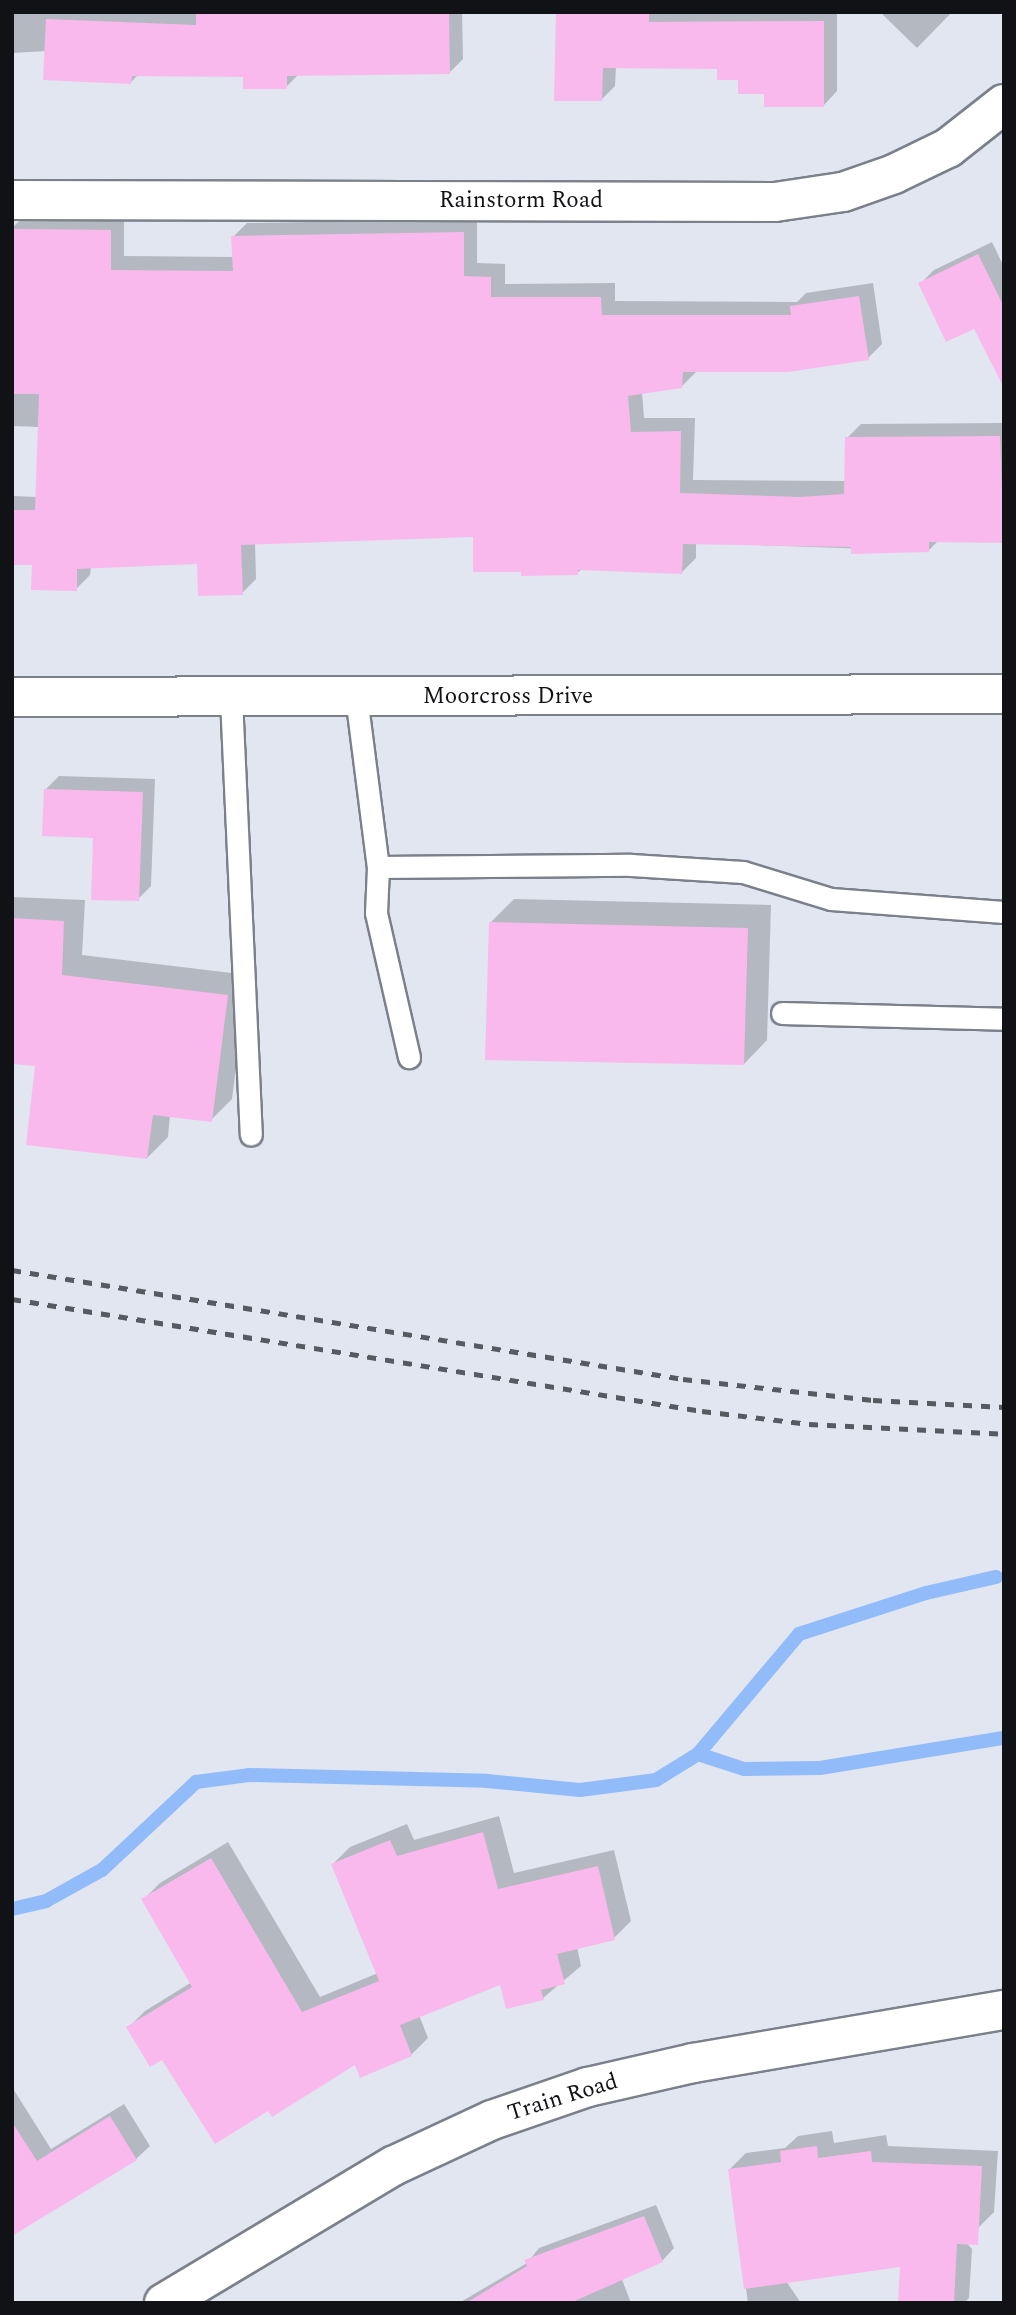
<!DOCTYPE html>
<html>
<head>
<meta charset="utf-8">
<style>
	body { margin:0 }
	#map { position:relative; width:1016px; height:2315px; overflow:hidden; background:#e1e6f1; font-family:Spectral,serif }
	div>[style] { position:absolute }
	[style*='--x'] { left:calc(var(--x)*1px); top:calc(var(--y)*1px); width:calc(var(--w)*1px); rotate:calc(var(--a)*1deg) }
	.shadow>* { inset:0; background:#0003 }
	.stream>* { height:14px; margin:-7px; padding:0 7px; transform-origin:7px; border-radius:7px; background:#92bbfa }
	.building>* { inset:0; background:#f9b9ed }
	.roads { filter:drop-shadow(2px 0 #7b808a) drop-shadow(-2px 0 #7b808a) drop-shadow(0 2px #7b808a) drop-shadow(0 -2px #7b808a) }
	.lane>* { height:21px; margin:-10.5px; padding:0 10.5px; transform-origin:10.5px; border-radius:10.5px; background:#fff }
	.street>* { height:38px; margin:-19px; padding:0 19px; transform-origin:19px; border-radius:19px; background:#fff }
	.secondary>* { height:38px; margin:-19px; padding:0 19px; transform-origin:19px; border-radius:19px; background:#fff }
	.rail>* { height:5px; margin-top:-2.5px; transform-origin:0; background:repeating-linear-gradient(90deg,#575a60 0 9px,transparent 0 18px) }
	span { translate:-50% -50%; white-space:nowrap; text-align:center; line-height:1.15; -webkit-text-stroke:5px #fff; paint-order:stroke }
	.street-label { font-size:23px; color:#101215 }
	.frame { position:absolute; inset:0; border:14px solid #101215; pointer-events:none }
</style>
</head>
<body>
<div id="map">
	<div class="shadow">
		<div style="clip-path:polygon(12px 12px,462px 12px,463px 59px,449px 73px,299px 74px,286px 87px,245px 75px,139px 74px,131px 82px,47px 51px,12px 53px)"></div>
		<div style="clip-path:polygon(557px 12px,837px 12px,837px 91px,824px 105px,740px 79px,719px 67px,616px 67px,615px 86px,602px 99px)"></div>
		<div style="clip-path:polygon(880px 12px,952px 12px,917px 48px)"></div>
		<div style="clip-path:polygon(24px 216px,124px 216px,124px 256px,234px 257px,233px 237px,247px 223px,477px 219px,477px 263px,505px 264px,505px 284px,615px 283px,615px 301px,797px 302px,806px 293px,873px 283px,882px 344px,868px 358px,696px 372px,682px 386px,642px 392px,644px 418px,695px 418px,693px 480px,846px 481px,847px 438px,861px 424px,1004px 423px,1004px 541px,939px 540px,928px 551px,696px 543px,696px 558px,682px 572px,582px 569px,577px 573px,522px 570px,474px 536px,255px 542px,256px 579px,242px 593px,199px 562px,91px 566px,90px 575px,76px 589px,34px 564px,12px 563px,12px 496px,38px 497px,39px 427px,12px 426px,12px 228px)"></div>
		<div style="clip-path:polygon(992px 242px,1004px 267px,1004px 354px,920px 284px,934px 270px)"></div>
		<div style="clip-path:polygon(59px 776px,155px 779px,151px 886px,138px 899px,95px 837px,46px 789px)"></div>
		<div style="clip-path:polygon(12px 897px,85px 900px,82px 955px,248px 975px,232px 1099px,211px 1120px,170px 1115px,168px 1137px,147px 1158px,37px 1065px,12px 1062px)"></div>
		<div style="clip-path:polygon(514px 899px,771px 905px,767px 1040px,744px 1064px,490px 923px)"></div>
		<div style="clip-path:polygon(499px 1816px,514px 1873px,614px 1850px,631px 1921px,614px 1938px,577px 1947px,581px 1966px,543px 1998px,501px 1982px,419px 2015px,428px 2038px,411px 2055px,356px 2063px,268px 2108px,163px 2058px,128px 2028px,145px 2011px,192px 1982px,143px 1900px,160px 1883px,228px 1842px,320px 1997px,378px 1973px,333px 1864px,350px 1847px,407px 1824px,414px 1840px)"></div>
		<div style="clip-path:polygon(12px 2087px,51px 2149px,124px 2104px,150px 2146px,136px 2159px,12px 2234px)"></div>
		<div style="clip-path:polygon(832px 2131px,834px 2143px,886px 2135px,888px 2146px,998px 2151px,994px 2212px,965px 2241px,972px 2249px,969px 2298px,964px 2303px,900px 2303px,902px 2265px,786px 2281px,801px 2303px,748px 2303px,730px 2169px,746px 2153px,785px 2148px,798px 2136px)"></div>
		<div style="clip-path:polygon(656px 2205px,674px 2248px,662px 2261px,621px 2277px,631px 2303px,459px 2303px,527px 2263px,539px 2248px)"></div>
	</div>
	<div class="stream">
		<div style="--x:698;--y:1754;--w:157;--a:-49.9"></div>
		<div style="--x:799;--y:1634;--w:133;--a:-17.9"></div>
		<div style="--x:926;--y:1593;--w:72;--a:-12.9"></div>
		<div style="--x:12;--y:1909;--w:35;--a:-13"></div>
		<div style="--x:46;--y:1901;--w:64;--a:-29"></div>
		<div style="--x:102;--y:1870;--w:129;--a:-43.1"></div>
		<div style="--x:196;--y:1782;--w:53;--a:-7.5"></div>
		<div style="--x:249;--y:1775;--w:238;--a:1.4"></div>
		<div style="--x:487;--y:1781;--w:93;--a:5.5"></div>
		<div style="--x:580;--y:1790;--w:77;--a:-7.5"></div>
		<div style="--x:656;--y:1780;--w:49;--a:-31.8"></div>
		<div style="--x:698;--y:1754;--w:48;--a:18.1"></div>
		<div style="--x:744;--y:1769;--w:76;--a:-0.8"></div>
		<div style="--x:820;--y:1768;--w:186;--a:-9.3"></div>
	</div>
	<div class="building">
		<div style="clip-path:polygon(556px 12px,649px 12px,649px 22px,824px 21px,824px 107px,764px 107px,764px 94px,738px 94px,738px 80px,717px 80px,717px 69px,603px 68px,602px 101px,554px 101px)"></div>
		<div style="clip-path:polygon(449px 13px,450px 74px,287px 76px,287px 89px,243px 89px,243px 77px,132px 76px,131px 84px,43px 80px,46px 19px,196px 25px,196px 14px)"></div>
		<div style="clip-path:polygon(12px 229px,111px 230px,111px 270px,233px 271px,231px 236px,464px 232px,464px 276px,491px 277px,491px 297px,601px 297px,602px 315px,791px 315px,790px 306px,859px 296px,869px 360px,788px 372px,683px 372px,682px 388px,628px 396px,631px 432px,681px 431px,680px 493px,800px 497px,844px 494px,845px 437px,1000px 436px,1004px 543px,929px 542px,929px 552px,851px 554px,851px 547px,683px 544px,682px 574px,578px 570px,578px 575px,521px 576px,521px 572px,473px 572px,473px 537px,241px 545px,243px 595px,198px 596px,197px 564px,77px 569px,77px 591px,31px 590px,32px 565px,12px 565px,12px 510px,35px 510px,39px 394px,12px 394px)"></div>
		<div style="clip-path:polygon(978px 254px,1004px 307px,1004px 388px,974px 329px,946px 342px,918px 283px)"></div>
		<div style="clip-path:polygon(44px 789px,143px 792px,139px 901px,91px 900px,93px 838px,42px 836px)"></div>
		<div style="clip-path:polygon(12px 918px,64px 921px,62px 975px,228px 995px,212px 1122px,153px 1115px,147px 1159px,26px 1145px,35px 1066px,12px 1064px)"></div>
		<div style="clip-path:polygon(489px 922px,748px 928px,744px 1065px,485px 1060px)"></div>
		<div style="clip-path:polygon(483px 1832px,498px 1889px,598px 1866px,615px 1940px,557px 1954px,565px 1984px,541px 1990px,544px 2000px,506px 2009px,500px 1985px,400px 2025px,412px 2056px,360px 2078px,355px 2065px,272px 2117px,268px 2111px,215px 2144px,162px 2060px,150px 2067px,126px 2027px,192px 1987px,141px 1899px,211px 1858px,302px 2012px,379px 1981px,331px 1864px,390px 1840px,397px 1856px)"></div>
		<div style="clip-path:polygon(110px 2116px,137px 2160px,12px 2236px,12px 2122px,37px 2161px)"></div>
		<div style="clip-path:polygon(817px 2146px,818px 2158px,871px 2151px,872px 2162px,982px 2166px,978px 2245px,957px 2244px,954px 2303px,898px 2303px,900px 2267px,744px 2289px,728px 2169px,781px 2162px,780px 2151px)"></div>
		<div style="clip-path:polygon(644px 2216px,663px 2262px,570px 2303px,466px 2303px,527px 2266px,524px 2260px)"></div>
	</div>
	<div class="roads">
		<div class="lane">
			<div style="--x:356;--y:696;--w:172;--a:82.7"></div>
			<div style="--x:378;--y:867;--w:46;--a:92.5"></div>
			<div style="--x:376;--y:913;--w:148;--a:77.1"></div>
			<div style="--x:231;--y:698;--w:437;--a:87.4"></div>
			<div style="--x:378;--y:867;--w:253;--a:-0.5"></div>
			<div style="--x:631;--y:865;--w:112;--a:3.6"></div>
			<div style="--x:743;--y:872;--w:92;--a:17.1"></div>
			<div style="--x:831;--y:899;--w:173;--a:4.3"></div>
			<div style="--x:782;--y:1013;--w:222;--a:1.5"></div>
		</div>
		<div class="street">
			<div style="--x:12;--y:200;--w:763;--a:0.15"></div>
			<div style="--x:775;--y:202;--w:69;--a:-8.4"></div>
			<div style="--x:843;--y:192;--w:54;--a:-19.4"></div>
			<div style="--x:894;--y:174;--w:60;--a:-25.7"></div>
			<div style="--x:948;--y:148;--w:71;--a:-38.2"></div>
			<div style="--x:164;--y:2303;--w:267;--a:-30.9"></div>
			<div style="--x:393;--y:2166;--w:109;--a:-24.9"></div>
			<div style="--x:492;--y:2120;--w:102;--a:-19"></div>
			<div style="--x:588;--y:2087;--w:108;--a:-12.9"></div>
			<div style="--x:693;--y:2063;--w:315;--a:-9.7"></div>
		</div>
		<div class="secondary">
			<div style="--x:12;--y:697;--w:992;--a:-0.17"></div>
		</div>
	</div>
	<div class="rail">
		<div style="--x:12;--y:1270;--w:680;--a:9.23"></div>
		<div style="--x:683;--y:1379;--w:191;--a:6.3"></div>
		<div style="--x:873;--y:1400;--w:131;--a:3.1"></div>
		<div style="--x:12;--y:1299;--w:699;--a:9.22"></div>
		<div style="--x:702;--y:1411;--w:108;--a:6.9"></div>
		<div style="--x:809;--y:1424;--w:195;--a:2.9"></div>
	</div>
	<div class="street-label">
		<span style="left:521px;top:201px">Rainstorm Road</span>
		<span style="left:508px;top:697px">Moorcross Drive</span>
		<span style="left:563px;top:2098px;rotate:-17deg">Train Road</span>
	</div>
	<div class="frame"></div>
</div>
</body>
</html>
